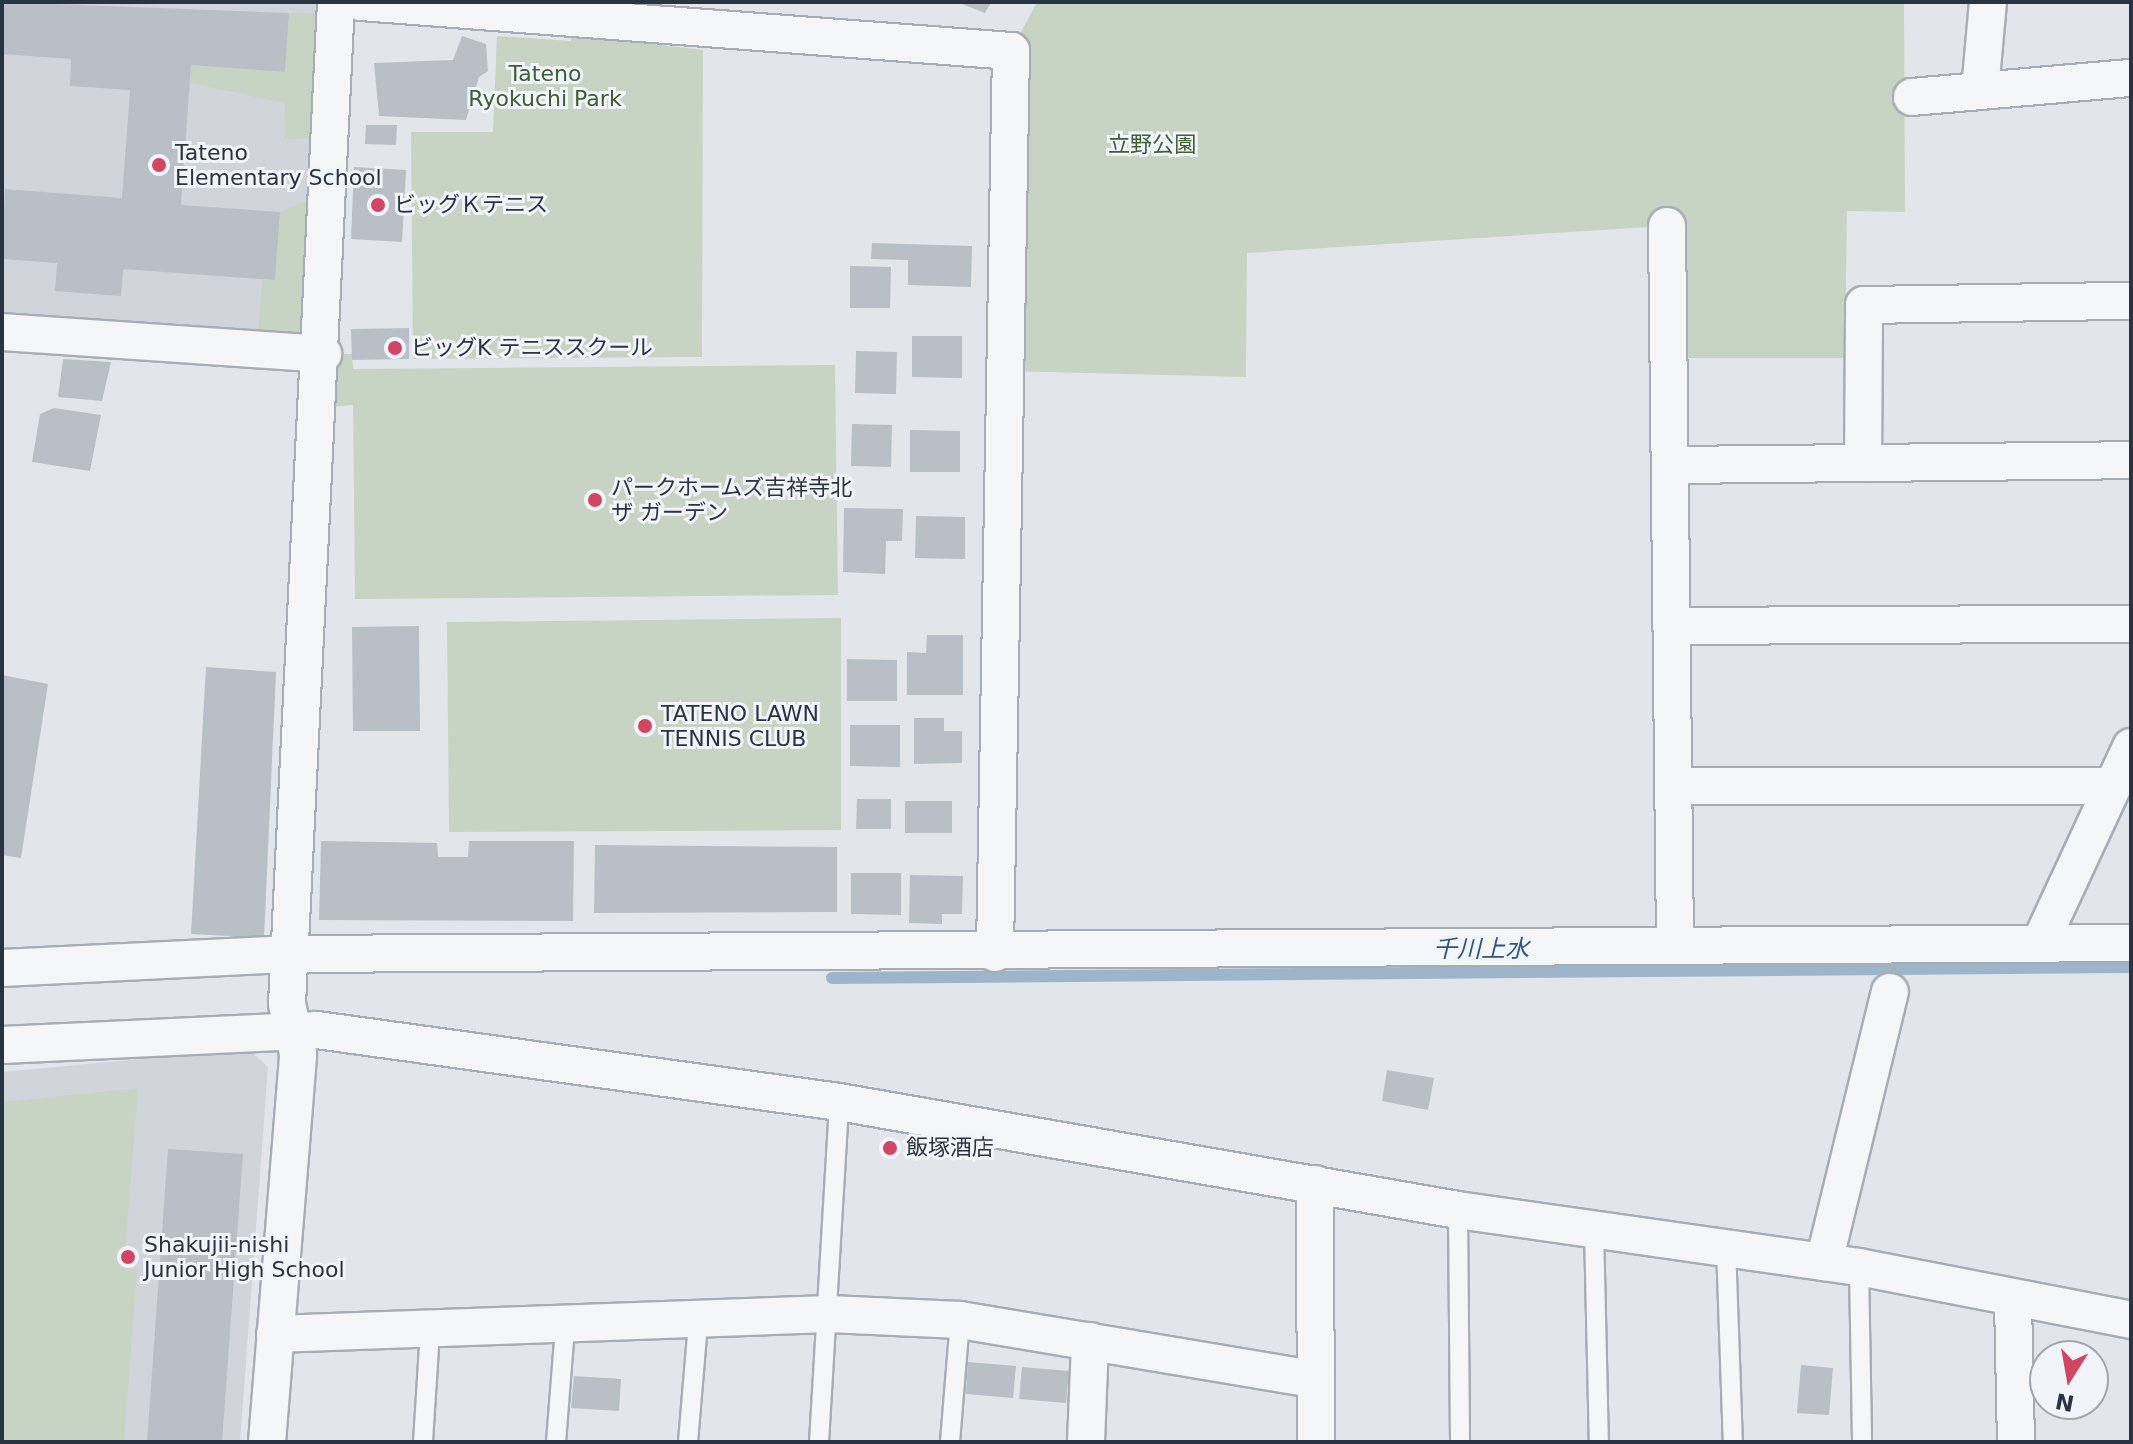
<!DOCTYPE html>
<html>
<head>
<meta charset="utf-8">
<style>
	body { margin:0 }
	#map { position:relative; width:2133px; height:1444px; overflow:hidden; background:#e2e6ea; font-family:"DejaVu Sans","Noto Sans JP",sans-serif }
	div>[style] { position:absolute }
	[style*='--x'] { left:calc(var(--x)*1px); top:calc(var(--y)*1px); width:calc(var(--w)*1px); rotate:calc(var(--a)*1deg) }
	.built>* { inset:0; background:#d0d5dc }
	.green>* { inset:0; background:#c8d4c3 }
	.stream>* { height:12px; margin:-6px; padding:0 6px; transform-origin:6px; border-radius:6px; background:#9cb5cb }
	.building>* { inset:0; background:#b9bfc7 }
	.roads { filter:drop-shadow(2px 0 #a7adb4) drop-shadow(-2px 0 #a7adb4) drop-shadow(0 2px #a7adb4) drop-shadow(0 -2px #a7adb4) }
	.lane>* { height:18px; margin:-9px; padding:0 9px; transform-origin:9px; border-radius:9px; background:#f5f6f8 }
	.street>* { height:36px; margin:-18px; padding:0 18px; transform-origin:18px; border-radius:18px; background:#f5f6f8 }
	.dots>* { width:22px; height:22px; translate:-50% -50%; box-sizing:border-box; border:4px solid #f1f4f8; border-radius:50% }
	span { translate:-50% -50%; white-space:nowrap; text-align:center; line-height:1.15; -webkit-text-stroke:6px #f1f4f8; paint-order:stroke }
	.park-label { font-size:22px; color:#405e37 }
	.poi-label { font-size:22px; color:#293442 }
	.left { translate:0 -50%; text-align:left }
	.water-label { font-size:24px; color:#357; font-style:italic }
	.frame { position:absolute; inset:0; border:4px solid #293442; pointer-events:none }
	.north { position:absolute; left:2029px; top:1340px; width:80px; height:80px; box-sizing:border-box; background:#f1f4f8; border:2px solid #a1a7af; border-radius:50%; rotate:191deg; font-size:22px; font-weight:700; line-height:32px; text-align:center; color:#293442 }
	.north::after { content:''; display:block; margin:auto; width:28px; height:36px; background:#d04663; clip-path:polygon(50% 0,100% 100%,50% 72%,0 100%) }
</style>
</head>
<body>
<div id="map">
	<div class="built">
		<div style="clip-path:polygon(2px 2px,324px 2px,306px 325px,294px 337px,2px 318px)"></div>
		<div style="clip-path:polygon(248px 1049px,268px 1067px,240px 1442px,2px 1442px,2px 1072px)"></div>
	</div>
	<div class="green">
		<div style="clip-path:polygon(1037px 2px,1904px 2px,1905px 212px,1847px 211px,1845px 358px,1683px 358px,1680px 225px,1247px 253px,1246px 377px,1006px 371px,1011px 51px)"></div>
		<div style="clip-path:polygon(289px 13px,323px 14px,317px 138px,284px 139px,285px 103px,190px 83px,191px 65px,285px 72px)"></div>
		<div style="clip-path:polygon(571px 34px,703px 50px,702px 357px,413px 359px,411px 132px,493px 132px,497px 36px,571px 41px)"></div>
		<div style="clip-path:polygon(313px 198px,306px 325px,294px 337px,258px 335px,262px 280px,275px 280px,280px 212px)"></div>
		<div style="clip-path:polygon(323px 354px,352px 354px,353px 369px,835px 365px,838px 595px,355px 599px,353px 405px,321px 408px)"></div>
		<div style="clip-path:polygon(841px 618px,841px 830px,449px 832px,447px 622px)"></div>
		<div style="clip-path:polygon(138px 1088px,124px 1267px,137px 1270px,124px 1442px,2px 1442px,2px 1102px)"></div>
	</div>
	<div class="stream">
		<div style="--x:832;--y:978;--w:1299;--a:-0.49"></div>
	</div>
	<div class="building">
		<div style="clip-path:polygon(2px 2px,289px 13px,285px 72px,191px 65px,181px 205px,280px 212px,275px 280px,123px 269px,121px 296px,55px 291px,57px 263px,2px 259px,5px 189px,122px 198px,130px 90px,70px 86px,71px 59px,2px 54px)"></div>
		<div style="clip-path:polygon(957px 2px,991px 2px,985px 13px)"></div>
		<div style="clip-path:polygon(462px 36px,486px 44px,488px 71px,479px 77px,466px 120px,379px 116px,374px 63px,453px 60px)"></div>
		<div style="clip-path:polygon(366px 125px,397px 125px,396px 145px,365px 144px)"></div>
		<div style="clip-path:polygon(354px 167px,406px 170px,402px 242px,351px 239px)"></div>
		<div style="clip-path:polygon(872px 243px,972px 246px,971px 287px,908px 285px,908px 260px,871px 259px)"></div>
		<div style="clip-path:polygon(850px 266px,891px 267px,890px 308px,850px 308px)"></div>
		<div style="clip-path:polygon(409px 328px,409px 359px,352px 360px,351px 329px)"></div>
		<div style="clip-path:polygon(912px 336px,962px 336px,962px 378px,912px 377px)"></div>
		<div style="clip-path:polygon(856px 351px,897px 352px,896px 394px,855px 393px)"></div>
		<div style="clip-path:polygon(63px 359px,111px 362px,102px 401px,58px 397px)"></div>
		<div style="clip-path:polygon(54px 408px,101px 415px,90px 471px,32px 462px,40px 414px)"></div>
		<div style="clip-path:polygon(852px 424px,892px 425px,891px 467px,851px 466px)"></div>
		<div style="clip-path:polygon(910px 430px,960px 431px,960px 472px,910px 472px)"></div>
		<div style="clip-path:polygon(844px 508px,903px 509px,902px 541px,886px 541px,885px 574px,843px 572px)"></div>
		<div style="clip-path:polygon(916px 516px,965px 517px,965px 559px,915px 558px)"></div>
		<div style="clip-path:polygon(419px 626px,420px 731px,353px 731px,352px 627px)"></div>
		<div style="clip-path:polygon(927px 635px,963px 635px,963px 695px,907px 695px,907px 652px,926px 653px)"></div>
		<div style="clip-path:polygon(847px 659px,897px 660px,897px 701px,847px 701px)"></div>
		<div style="clip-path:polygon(206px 667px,276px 672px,264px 938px,191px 934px)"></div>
		<div style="clip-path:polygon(2px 675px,48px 684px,21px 858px,2px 855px)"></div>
		<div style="clip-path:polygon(914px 718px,944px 718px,944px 731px,962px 731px,962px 763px,914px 764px)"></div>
		<div style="clip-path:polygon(850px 725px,900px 725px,900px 767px,850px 766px)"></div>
		<div style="clip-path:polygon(857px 799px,891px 799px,891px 829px,856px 829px)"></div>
		<div style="clip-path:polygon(905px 801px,952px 801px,952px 833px,905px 833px)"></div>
		<div style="clip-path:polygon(321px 841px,437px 843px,438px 857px,468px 857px,469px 841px,574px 841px,573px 921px,319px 920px)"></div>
		<div style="clip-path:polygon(595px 845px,837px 847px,837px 912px,594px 913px)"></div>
		<div style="clip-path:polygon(851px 873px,901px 873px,901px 915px,851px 914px)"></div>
		<div style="clip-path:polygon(910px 875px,963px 876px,962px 914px,942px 914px,942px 924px,909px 923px)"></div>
		<div style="clip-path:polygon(1387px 1070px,1434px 1078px,1428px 1110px,1382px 1101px)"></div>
		<div style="clip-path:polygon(168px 1149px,243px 1154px,222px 1442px,147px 1442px)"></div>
		<div style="clip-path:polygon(968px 1362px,1016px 1366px,1013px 1398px,966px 1394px)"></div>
		<div style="clip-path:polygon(1801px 1365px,1833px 1368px,1829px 1415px,1797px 1413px)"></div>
		<div style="clip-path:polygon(1022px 1367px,1069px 1371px,1066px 1403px,1019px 1399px)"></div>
		<div style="clip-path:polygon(574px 1376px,621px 1379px,619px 1411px,571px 1408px)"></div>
	</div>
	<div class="roads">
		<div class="lane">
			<div style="--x:1458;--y:1210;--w:232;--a:89.5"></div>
			<div style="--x:1594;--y:1228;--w:214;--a:88.7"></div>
			<div style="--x:1726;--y:1246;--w:196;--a:88"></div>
			<div style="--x:1859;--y:1267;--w:175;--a:89"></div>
			<div style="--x:423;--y:1442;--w:112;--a:-86.4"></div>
			<div style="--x:556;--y:1442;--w:114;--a:-85.5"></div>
			<div style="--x:688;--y:1442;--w:120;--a:-85.2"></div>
			<div style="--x:819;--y:1442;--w:341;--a:-86.6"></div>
			<div style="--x:950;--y:1442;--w:122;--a:-85.3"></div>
		</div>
		<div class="street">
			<div style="--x:361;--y:2;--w:652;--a:4.31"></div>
			<div style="--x:1011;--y:51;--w:902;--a:91.02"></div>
			<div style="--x:1980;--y:90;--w:88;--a:-84.8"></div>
			<div style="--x:1912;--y:97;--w:220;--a:-5"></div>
			<div style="--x:1667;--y:226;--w:716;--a:89.36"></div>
			<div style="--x:2;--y:332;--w:322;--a:3.9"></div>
			<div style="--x:1863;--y:463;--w:158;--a:-89.6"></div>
			<div style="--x:1864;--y:305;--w:267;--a:-0.9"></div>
			<div style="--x:1672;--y:465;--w:459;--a:-0.6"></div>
			<div style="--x:1674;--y:626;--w:457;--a:-0.3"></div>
			<div style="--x:1674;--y:786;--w:439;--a:0"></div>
			<div style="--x:2041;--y:941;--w:214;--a:-65.1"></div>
			<div style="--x:2;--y:968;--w:289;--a:-2.8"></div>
			<div style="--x:291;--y:954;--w:1840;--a:-0.34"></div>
			<div style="--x:2;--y:1045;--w:315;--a:-2.7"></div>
			<div style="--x:317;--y:1030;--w:527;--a:7.85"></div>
			<div style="--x:839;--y:1102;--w:628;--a:9.9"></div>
			<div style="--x:1458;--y:1210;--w:405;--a:8.1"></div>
			<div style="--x:1859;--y:1267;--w:277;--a:11"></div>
			<div style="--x:1315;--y:1184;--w:258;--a:89.8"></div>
			<div style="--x:1824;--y:1262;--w:278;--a:-76.3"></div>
			<div style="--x:2013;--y:1301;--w:141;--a:88.8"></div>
			<div style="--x:275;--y:1334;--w:554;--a:-2.07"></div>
			<div style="--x:829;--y:1314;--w:131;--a:2.6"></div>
			<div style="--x:960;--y:1320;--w:359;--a:9.5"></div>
			<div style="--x:267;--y:1442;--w:389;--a:-85.4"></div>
			<div style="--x:298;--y:1054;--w:51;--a:-102.4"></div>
			<div style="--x:287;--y:1004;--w:1003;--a:-87.2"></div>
			<div style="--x:1086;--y:1442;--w:101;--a:-87.7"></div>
		</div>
	</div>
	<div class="dots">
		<div style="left:159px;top:165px;background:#d04663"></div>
		<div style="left:378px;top:205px;background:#d04663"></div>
		<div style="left:395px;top:348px;background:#d04663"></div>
		<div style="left:595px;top:500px;background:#d04663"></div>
		<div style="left:645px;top:726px;background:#d04663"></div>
		<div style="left:890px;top:1148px;background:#d04663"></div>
		<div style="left:128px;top:1257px;background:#d04663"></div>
	</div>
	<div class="park-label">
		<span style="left:545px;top:86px">Tateno<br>Ryokuchi Park</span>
		<span style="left:1152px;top:145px">立野公園</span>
	</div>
	<div class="poi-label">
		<span class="left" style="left:175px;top:165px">Tateno<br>Elementary School</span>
		<span class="left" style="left:394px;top:205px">ビッグＫテニス</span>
		<span class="left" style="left:411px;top:348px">ビッグK テニススクール</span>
		<span class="left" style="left:611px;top:500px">パークホームズ吉祥寺北<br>ザ ガーデン</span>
		<span class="left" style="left:661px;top:726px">TATENO LAWN<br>TENNIS CLUB</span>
		<span class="left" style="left:906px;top:1148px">飯塚酒店</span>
		<span class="left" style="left:144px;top:1257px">Shakujii-nishi<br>Junior High School</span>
	</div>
	<div class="water-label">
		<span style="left:1481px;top:950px">千川上水</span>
	</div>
	<div class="frame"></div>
	<div class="north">N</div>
</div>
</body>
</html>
